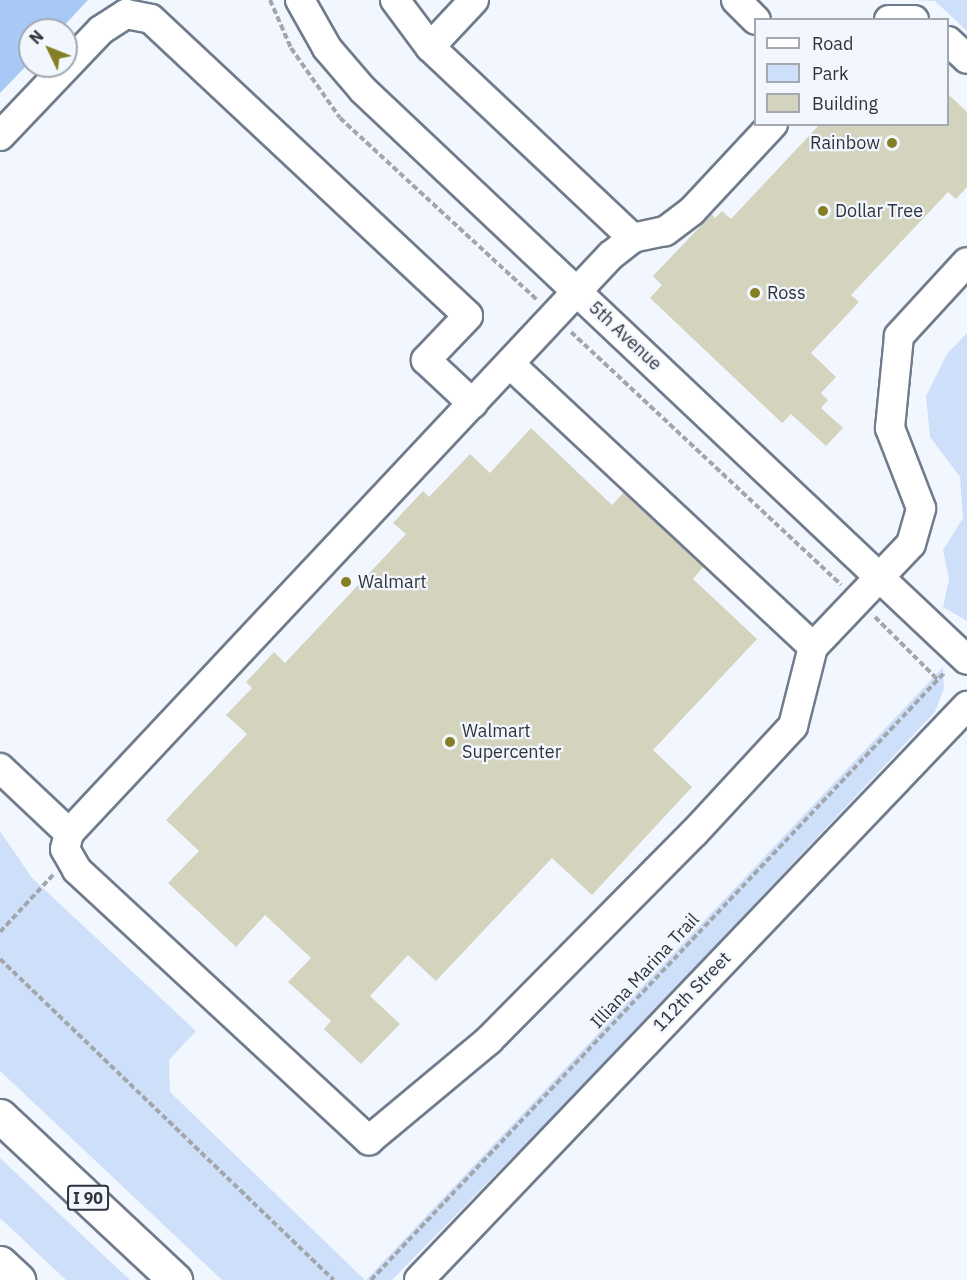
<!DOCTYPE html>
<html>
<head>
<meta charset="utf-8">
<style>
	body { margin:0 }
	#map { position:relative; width:967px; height:1280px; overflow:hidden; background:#f2f7ff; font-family:"IBM Plex Sans",sans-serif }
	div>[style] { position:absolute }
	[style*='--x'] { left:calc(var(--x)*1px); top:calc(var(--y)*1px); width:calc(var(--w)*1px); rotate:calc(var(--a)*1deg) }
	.green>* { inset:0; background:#cee0f9 }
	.water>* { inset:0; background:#a8c9f6 }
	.building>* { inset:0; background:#d4d3be }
	.path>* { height:4px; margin-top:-2px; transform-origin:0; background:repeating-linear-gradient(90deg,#a2a7ae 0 6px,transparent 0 9px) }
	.roads { filter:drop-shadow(2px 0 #707c8c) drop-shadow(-2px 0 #707c8c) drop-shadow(0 2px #707c8c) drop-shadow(0 -2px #707c8c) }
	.minor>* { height:28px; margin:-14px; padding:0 14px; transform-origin:14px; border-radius:14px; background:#fff }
	.highway>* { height:33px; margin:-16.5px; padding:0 16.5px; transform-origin:16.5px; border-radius:16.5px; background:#fff }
	.dots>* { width:16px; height:16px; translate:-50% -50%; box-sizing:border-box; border:3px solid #f2f7ff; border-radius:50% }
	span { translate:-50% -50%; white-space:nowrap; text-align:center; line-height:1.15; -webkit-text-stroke:4.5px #f2f7ff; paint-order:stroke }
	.shield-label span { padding:2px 4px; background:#f2f7ff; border:2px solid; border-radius:4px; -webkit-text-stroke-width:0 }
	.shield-label { font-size:16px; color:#2f343b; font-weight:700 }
	.poi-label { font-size:18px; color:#2f343b }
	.right { translate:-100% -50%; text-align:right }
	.left { translate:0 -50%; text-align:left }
	.street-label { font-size:18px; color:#2f343b }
	.legend { position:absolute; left:754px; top:18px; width:195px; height:108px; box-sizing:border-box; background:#f2f7ff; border:2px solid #a4a9b1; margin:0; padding:8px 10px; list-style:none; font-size:18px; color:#2f343b }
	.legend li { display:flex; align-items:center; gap:12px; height:30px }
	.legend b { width:30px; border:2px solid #a4a9b1 }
	.north { position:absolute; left:18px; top:18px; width:60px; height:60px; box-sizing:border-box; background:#f2f7ff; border:2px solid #a4a9b1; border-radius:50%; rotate:313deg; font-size:16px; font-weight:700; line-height:24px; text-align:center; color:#2f343b }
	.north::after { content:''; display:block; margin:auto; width:21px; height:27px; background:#867e25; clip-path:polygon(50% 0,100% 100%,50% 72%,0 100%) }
</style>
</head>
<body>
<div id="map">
	<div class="green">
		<div style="clip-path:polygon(912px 0,967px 0,967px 31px,935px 1px)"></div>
		<div style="clip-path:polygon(967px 333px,967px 621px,943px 607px,949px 579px,943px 550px,963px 518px,960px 477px,930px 437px,926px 396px,947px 354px)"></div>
		<div style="clip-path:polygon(943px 667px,944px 688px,935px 712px,602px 1066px,392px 1280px,366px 1280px)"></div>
		<div style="clip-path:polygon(0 831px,32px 878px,196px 1031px,169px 1060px,170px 1092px,365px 1280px,222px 1280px,0 1071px)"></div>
		<div style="clip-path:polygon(0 1158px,130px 1280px,66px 1280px,0 1218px)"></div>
	</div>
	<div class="water">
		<div style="clip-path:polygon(0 0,88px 0,60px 30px,30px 30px,30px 62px,0 93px)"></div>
	</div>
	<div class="building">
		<div style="clip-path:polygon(948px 94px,967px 112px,967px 187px,956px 199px,948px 192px,851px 295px,859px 302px,811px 353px,836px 377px,821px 393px,828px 400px,821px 408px,843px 428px,826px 446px,791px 414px,782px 423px,650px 298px,662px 285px,653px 276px,712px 214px,715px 218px,722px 211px,731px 219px,820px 124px,948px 124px)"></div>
		<div style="clip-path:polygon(531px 428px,612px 505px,626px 490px,705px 565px,693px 579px,757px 639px,653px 750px,692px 787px,592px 895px,552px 858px,436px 981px,408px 955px,370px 996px,400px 1024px,361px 1064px,324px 1029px,331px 1021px,288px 982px,311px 958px,265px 915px,236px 947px,168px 883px,199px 851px,166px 820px,247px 734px,226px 715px,252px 688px,246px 682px,274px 652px,285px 663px,406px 534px,393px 523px,423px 491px,429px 497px,470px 454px,490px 473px)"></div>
	</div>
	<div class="path">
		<div style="--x:270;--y:0;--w:52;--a:66.4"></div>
		<div style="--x:291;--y:48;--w:85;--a:55"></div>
		<div style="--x:340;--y:118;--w:268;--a:42.7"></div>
		<div style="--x:571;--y:332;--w:370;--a:43.1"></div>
		<div style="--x:875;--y:617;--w:89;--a:45"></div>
		<div style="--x:0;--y:932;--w:78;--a:-47.1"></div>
		<div style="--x:0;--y:959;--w:463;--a:43.9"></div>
		<div style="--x:371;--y:1280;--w:836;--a:-46.65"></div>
	</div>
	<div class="roads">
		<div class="minor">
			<div style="--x:300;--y:0;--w:55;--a:60.6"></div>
			<div style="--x:327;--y:48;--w:55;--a:49.4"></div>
			<div style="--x:363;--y:90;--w:830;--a:43.34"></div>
			<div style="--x:395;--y:0;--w:59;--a:53.3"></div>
			<div style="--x:474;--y:0;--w:64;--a:133.1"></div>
			<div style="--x:430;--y:47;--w:279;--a:43.3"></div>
			<div style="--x:736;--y:0;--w:28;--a:45"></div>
			<div style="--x:889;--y:20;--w:25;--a:0"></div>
			<div style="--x:948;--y:41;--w:26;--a:43"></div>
			<div style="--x:773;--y:124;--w:119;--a:133"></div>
			<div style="--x:692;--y:211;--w:34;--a:143"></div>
			<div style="--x:665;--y:231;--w:33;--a:168"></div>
			<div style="--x:633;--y:238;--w:28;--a:142"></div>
			<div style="--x:611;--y:255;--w:792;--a:133.16"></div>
			<div style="--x:69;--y:833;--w:16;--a:104"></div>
			<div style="--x:65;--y:849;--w:24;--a:60"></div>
			<div style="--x:77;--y:870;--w:398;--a:42.8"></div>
			<div style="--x:369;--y:1140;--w:156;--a:-39.8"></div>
			<div style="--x:489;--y:1040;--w:291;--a:-45.3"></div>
			<div style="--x:694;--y:833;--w:146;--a:-47.2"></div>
			<div style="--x:793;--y:726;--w:81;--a:-75.8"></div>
			<div style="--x:0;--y:136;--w:146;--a:-46.4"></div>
			<div style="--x:101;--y:30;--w:30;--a:-33"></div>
			<div style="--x:126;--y:14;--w:25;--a:11"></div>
			<div style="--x:151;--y:19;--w:434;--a:43.1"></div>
			<div style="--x:468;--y:316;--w:61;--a:133.7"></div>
			<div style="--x:426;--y:360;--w:64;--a:43.1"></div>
			<div style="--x:511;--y:365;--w:413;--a:43"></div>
			<div style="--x:813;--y:647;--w:142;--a:-46.4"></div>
			<div style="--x:911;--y:544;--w:37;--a:-74"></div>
			<div style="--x:921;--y:508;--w:86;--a:-111.2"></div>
			<div style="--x:890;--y:428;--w:92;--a:-84.4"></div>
			<div style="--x:899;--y:336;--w:100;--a:-47.4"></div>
			<div style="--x:0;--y:768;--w:95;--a:43.3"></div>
			<div style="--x:419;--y:1280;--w:794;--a:-46.33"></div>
		</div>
		<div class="highway">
			<div style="--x:0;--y:1116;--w:240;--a:43.1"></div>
			<div style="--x:0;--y:1263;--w:25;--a:43"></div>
		</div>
	</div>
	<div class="dots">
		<div style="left:892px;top:143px;background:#867e25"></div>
		<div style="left:823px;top:211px;background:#867e25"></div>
		<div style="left:755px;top:293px;background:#867e25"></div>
		<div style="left:346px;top:582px;background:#867e25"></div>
		<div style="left:450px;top:742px;background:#867e25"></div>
	</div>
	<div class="shield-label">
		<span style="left:88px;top:1198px">I 90</span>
	</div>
	<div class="poi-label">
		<span class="right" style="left:880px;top:143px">Rainbow</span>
		<span class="left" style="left:835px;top:211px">Dollar Tree</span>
		<span class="left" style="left:767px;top:293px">Ross</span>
		<span class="left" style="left:358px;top:582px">Walmart</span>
		<span class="left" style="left:462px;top:742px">Walmart<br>Supercenter</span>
	</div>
	<div class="street-label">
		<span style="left:625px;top:336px;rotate:43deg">5th Avenue</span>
		<span style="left:645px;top:971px;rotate:-47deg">Illiana Marina Trail</span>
		<span style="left:692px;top:992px;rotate:-46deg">112th Street</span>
	</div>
	<ul class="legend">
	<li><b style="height:8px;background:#fff"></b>Road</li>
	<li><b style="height:16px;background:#cee0f9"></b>Park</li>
	<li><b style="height:16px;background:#d4d3be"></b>Building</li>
	</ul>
	<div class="north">N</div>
</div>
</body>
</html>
